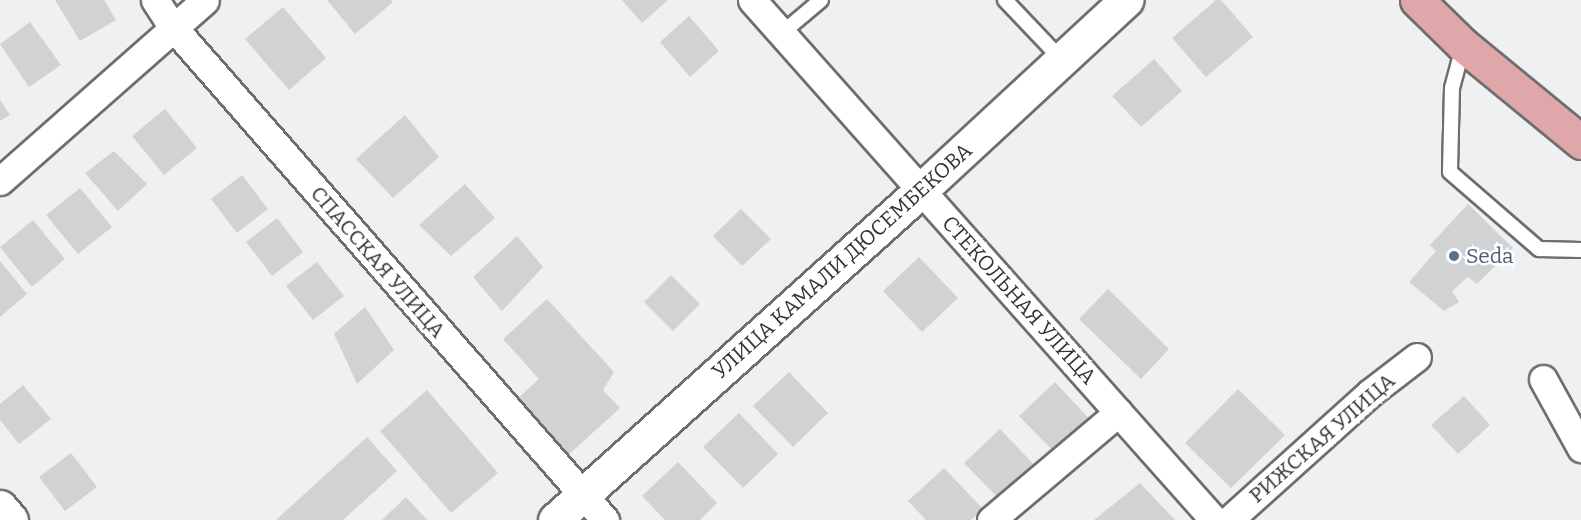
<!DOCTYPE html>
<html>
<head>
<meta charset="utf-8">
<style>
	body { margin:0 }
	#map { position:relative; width:1581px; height:520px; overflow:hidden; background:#eff0f1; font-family:Bitter,serif }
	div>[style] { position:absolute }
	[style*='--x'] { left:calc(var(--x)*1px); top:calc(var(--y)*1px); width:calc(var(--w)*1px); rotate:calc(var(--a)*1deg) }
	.building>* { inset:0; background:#d1d2d3 }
	.roads { filter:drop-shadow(2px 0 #6e6e6f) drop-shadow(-2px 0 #6e6e6f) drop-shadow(0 2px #6e6e6f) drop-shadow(0 -2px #6e6e6f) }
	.service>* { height:14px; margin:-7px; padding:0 7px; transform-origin:7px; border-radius:7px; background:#fff }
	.minor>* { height:27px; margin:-13.5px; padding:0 13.5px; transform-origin:13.5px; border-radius:13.5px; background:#fff }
	.secondary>* { height:33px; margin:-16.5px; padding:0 16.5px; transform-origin:16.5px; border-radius:16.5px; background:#fff }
	.primary>* { height:33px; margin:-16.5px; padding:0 16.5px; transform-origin:16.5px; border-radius:16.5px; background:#dfa7a9 }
	.dots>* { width:16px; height:16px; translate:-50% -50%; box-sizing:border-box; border:3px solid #fff; border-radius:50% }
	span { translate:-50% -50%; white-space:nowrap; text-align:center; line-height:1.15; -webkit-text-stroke:5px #fff; paint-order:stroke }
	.service-label { font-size:21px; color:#4e5e75 }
	.left { translate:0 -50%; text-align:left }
	.street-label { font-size:21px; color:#333334 }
</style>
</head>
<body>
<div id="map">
	<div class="building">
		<div style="clip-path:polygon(55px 0,104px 0,116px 20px,80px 41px)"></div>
		<div style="clip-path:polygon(327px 0,391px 0,393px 2px,355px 34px)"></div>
		<div style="clip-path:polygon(622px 0,668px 0,642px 23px)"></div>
		<div style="clip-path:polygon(1216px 0,1221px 0,1253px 37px,1206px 77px,1172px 38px)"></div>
		<div style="clip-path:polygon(283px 7px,326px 58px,289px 90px,245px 39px)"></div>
		<div style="clip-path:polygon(689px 16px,719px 51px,690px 77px,660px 42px)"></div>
		<div style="clip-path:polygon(30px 22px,61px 65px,29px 87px,0 44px)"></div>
		<div style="clip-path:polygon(1154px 59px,1182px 91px,1141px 127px,1112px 96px)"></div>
		<div style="clip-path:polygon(0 100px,10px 115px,0 121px)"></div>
		<div style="clip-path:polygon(165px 109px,197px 148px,164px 175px,132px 136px)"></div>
		<div style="clip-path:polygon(405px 115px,439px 157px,393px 198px,356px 159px)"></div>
		<div style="clip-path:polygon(114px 151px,147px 184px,118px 211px,85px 173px)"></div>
		<div style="clip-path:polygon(242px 175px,268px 209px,237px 233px,211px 199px)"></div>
		<div style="clip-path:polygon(465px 184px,495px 218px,451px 256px,419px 225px)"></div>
		<div style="clip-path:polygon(80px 188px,112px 227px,78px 254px,46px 215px)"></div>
		<div style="clip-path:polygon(1468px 204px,1513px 248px,1477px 284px,1468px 277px,1452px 291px,1459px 302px,1444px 311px,1409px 282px,1436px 251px,1430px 245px)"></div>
		<div style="clip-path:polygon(741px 209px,771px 239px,742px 266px,713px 236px)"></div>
		<div style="clip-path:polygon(277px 218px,303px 252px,272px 276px,246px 242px)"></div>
		<div style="clip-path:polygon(33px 220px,65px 259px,32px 287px,0 247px)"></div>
		<div style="clip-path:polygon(517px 236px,543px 267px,502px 311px,473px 277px)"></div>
		<div style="clip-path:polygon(919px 257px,958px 298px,922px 332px,883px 291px)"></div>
		<div style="clip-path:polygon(0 261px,27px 294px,0 317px)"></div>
		<div style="clip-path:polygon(317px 262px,344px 296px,313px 320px,286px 286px)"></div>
		<div style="clip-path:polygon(671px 275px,700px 304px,673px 331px,644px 302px)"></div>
		<div style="clip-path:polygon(1108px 289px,1169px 349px,1141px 379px,1079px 319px)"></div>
		<div style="clip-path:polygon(547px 299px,614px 372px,603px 390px,620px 408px,566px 457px,515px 401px,539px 379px,503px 339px)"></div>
		<div style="clip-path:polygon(365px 307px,394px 350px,357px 384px,334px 334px)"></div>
		<div style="clip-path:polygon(789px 372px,828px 413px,793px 447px,753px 406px)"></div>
		<div style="clip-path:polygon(1055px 382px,1094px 424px,1059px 457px,1019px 416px)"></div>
		<div style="clip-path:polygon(23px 385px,51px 419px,19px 444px,0 420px,0 404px)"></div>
		<div style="clip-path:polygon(1238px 389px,1285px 435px,1231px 488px,1185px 443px)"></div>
		<div style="clip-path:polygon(427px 390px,498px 473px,451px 513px,380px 431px)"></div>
		<div style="clip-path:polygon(1464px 396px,1490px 425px,1458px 454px,1431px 425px)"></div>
		<div style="clip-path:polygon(739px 413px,778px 454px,743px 488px,703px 447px)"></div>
		<div style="clip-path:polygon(1000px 429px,1039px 470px,1004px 504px,964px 463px)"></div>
		<div style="clip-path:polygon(367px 437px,397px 471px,343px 520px,276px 520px)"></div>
		<div style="clip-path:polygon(71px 453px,97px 487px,65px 511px,39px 477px)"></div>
		<div style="clip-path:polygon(678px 462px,717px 503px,700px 520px,665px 520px,642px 496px)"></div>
		<div style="clip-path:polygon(944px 468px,983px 509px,971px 520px,926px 520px,908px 501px)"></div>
		<div style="clip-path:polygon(1140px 483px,1175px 520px,1094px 520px)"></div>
		<div style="clip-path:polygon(406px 497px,427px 520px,382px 520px)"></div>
	</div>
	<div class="roads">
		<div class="service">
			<div style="--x:1005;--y:0;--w:83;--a:46.5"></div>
			<div style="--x:782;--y:33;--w:51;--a:-40.2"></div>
			<div style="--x:1463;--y:47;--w:42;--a:105"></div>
			<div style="--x:1452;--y:88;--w:84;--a:91.4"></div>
			<div style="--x:1450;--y:172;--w:118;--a:40.9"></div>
			<div style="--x:1539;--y:249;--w:42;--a:1.4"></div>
		</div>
		<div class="minor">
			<div style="--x:155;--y:0;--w:31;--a:57"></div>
			<div style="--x:172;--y:26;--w:657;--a:48.76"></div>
			<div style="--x:752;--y:0;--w:696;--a:48.38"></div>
			<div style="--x:0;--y:181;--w:273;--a:-41.4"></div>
			<div style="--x:1543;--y:379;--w:79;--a:61.2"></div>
			<div style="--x:991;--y:520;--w:167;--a:-40.2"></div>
			<div style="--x:1229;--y:520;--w:190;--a:-42"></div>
			<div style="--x:1370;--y:393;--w:59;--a:-37.5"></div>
		</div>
		<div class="secondary">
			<div style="--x:0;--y:507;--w:17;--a:50"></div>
			<div style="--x:555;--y:520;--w:493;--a:-42"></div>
			<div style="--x:921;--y:190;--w:280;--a:-42.8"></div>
		</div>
		<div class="primary">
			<div style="--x:1417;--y:0;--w:64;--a:44.4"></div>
			<div style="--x:1463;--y:45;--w:153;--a:39.4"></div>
		</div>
	</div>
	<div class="dots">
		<div style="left:1454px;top:256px;background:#5c6f8a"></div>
	</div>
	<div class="service-label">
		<span class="left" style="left:1466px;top:256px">Seda</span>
	</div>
	<div class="street-label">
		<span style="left:842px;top:261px;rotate:-42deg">УЛИЦА КАМАЛИ ДЮСЕМБЕКОВА</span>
		<span style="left:378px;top:262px;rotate:49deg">СПАССКАЯ УЛИЦА</span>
		<span style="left:1019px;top:300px;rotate:48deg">СТЕКОЛЬНАЯ УЛИЦА</span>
		<span style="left:1322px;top:438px;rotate:-41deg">РИЖСКАЯ УЛИЦА</span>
	</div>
</div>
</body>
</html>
